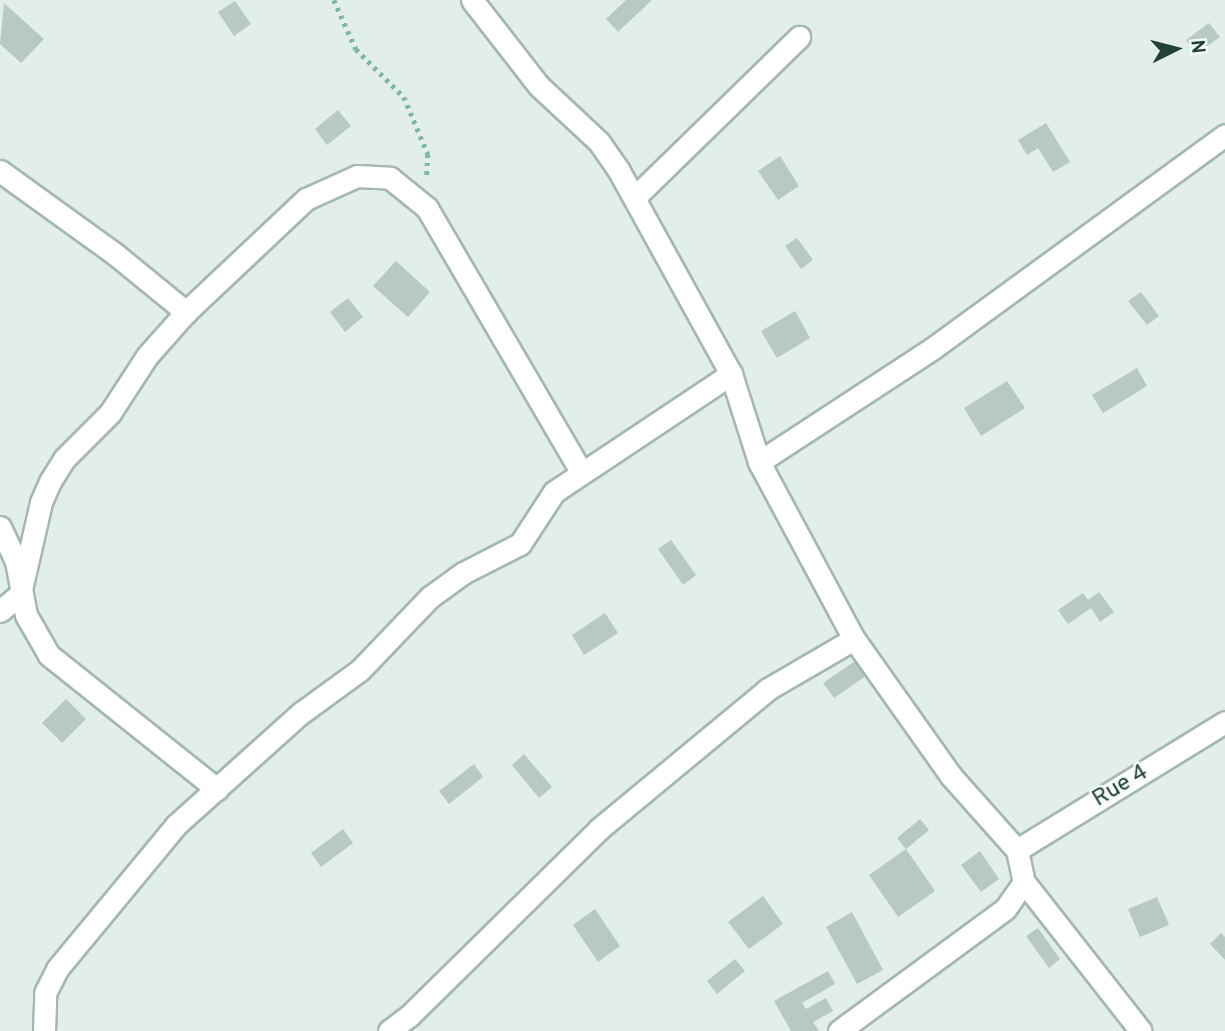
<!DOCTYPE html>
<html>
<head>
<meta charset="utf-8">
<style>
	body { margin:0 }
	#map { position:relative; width:1225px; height:1031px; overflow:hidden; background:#e2eee9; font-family:Overpass,sans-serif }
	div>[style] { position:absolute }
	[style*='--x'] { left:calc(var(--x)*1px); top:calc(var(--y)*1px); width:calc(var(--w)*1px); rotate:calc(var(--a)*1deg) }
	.building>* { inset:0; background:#b7c9c2 }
	.path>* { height:4.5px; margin-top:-2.25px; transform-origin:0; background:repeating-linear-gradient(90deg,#7fb5a7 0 3.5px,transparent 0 8.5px) }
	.roads { filter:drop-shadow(2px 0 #a4b7b1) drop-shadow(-2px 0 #a4b7b1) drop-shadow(0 2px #a4b7b1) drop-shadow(0 -2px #a4b7b1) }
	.street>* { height:21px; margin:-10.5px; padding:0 10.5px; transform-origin:10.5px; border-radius:10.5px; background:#fff }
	span { translate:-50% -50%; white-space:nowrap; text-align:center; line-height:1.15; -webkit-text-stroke:5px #f3faf7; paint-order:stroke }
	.street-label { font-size:23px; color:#20413a }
	.north { position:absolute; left:1141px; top:14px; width:70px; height:70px; -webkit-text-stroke:5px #f3faf7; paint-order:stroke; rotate:84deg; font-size:19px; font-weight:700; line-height:28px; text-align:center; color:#20413a }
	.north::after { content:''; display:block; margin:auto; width:24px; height:32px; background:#20413a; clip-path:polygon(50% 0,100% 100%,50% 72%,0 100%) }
</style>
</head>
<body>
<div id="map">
	<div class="building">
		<div style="clip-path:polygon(626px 0,652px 0,618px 32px,606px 19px)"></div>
		<div style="clip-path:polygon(235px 1px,251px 24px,234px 36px,218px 12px)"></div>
		<div style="clip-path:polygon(4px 3px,44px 39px,21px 63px,0 44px)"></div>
		<div style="clip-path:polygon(1209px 23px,1220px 37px,1196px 54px,1186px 40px)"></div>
		<div style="clip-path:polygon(338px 110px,351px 126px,327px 145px,315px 129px)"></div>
		<div style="clip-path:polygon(1046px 123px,1070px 162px,1053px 172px,1038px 148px,1027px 155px,1018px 140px)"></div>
		<div style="clip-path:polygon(780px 156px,799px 186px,778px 200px,758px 171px)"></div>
		<div style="clip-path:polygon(797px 238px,813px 260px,801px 269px,785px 246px)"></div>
		<div style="clip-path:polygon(396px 261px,430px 292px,408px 317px,373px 286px)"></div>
		<div style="clip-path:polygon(1141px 292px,1159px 316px,1147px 325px,1128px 301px)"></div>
		<div style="clip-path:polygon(348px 298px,363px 317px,345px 332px,330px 312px)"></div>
		<div style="clip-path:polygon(795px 311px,810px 338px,777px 358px,761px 331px)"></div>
		<div style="clip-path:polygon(1137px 368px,1147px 386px,1103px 413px,1092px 395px)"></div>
		<div style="clip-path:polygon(1007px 381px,1025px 408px,981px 436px,964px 408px)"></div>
		<div style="clip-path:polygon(671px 540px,696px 575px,683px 585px,658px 549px)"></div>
		<div style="clip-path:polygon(1099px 592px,1114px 612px,1100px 622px,1091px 608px,1068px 624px,1058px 610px,1083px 593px,1088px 600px)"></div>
		<div style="clip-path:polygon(605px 613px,618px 633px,584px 655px,572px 635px)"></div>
		<div style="clip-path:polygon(855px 661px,866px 676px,834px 698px,823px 683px)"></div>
		<div style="clip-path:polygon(66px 699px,86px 719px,62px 743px,42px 723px)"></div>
		<div style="clip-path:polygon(524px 754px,552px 787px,539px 798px,512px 765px)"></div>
		<div style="clip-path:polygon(474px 764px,483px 777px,449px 804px,439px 791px)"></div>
		<div style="clip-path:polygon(920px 819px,929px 830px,906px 849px,935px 891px,898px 917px,869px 875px,906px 849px,897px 838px)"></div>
		<div style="clip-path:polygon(343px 829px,353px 843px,321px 867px,311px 853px)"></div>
		<div style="clip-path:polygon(980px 851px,999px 879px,981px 892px,961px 865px)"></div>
		<div style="clip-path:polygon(763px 896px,783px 924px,749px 949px,728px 922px)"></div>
		<div style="clip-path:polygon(1157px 897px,1169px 925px,1140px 937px,1128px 909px)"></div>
		<div style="clip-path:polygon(595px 909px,620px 946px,598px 962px,573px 925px)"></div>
		<div style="clip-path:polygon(852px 912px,883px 970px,857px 984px,826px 927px)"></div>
		<div style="clip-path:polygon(1038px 928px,1060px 959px,1049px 968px,1026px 936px)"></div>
		<div style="clip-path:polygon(1221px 933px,1225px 937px,1225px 960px,1210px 944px)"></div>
		<div style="clip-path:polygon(735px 959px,745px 971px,717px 994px,707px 981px)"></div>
		<div style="clip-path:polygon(828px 971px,835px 984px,802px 1003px,806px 1009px,826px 998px,833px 1011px,813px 1022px,819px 1031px,791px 1031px,774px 1001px)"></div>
	</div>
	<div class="path">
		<div style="--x:334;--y:0;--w:54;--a:65.8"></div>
		<div style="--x:356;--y:49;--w:68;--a:45"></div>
		<div style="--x:404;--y:97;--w:62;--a:67.2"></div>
		<div style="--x:428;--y:154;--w:22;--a:93"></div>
	</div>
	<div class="roads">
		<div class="street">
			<div style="--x:472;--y:0;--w:109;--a:52.1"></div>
			<div style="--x:539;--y:86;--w:82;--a:43"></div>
			<div style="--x:599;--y:142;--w:35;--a:55"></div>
			<div style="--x:619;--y:171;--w:232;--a:61.1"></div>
			<div style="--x:731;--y:374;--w:92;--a:72.3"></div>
			<div style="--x:759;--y:462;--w:201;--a:61.8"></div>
			<div style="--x:854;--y:639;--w:168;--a:54.7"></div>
			<div style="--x:951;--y:776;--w:99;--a:48.3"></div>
			<div style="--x:1017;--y:850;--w:33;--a:78"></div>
			<div style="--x:1024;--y:882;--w:33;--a:125"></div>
			<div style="--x:1005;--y:909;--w:206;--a:143.7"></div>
			<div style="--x:0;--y:171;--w:142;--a:35.8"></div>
			<div style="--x:115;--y:254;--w:92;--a:39.2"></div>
			<div style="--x:634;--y:198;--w:231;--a:-44.3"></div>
			<div style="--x:759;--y:462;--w:208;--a:-33.2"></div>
			<div style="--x:933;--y:348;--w:361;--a:-36.1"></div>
			<div style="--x:0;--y:527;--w:38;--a:65"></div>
			<div style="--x:16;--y:561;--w:55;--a:79.5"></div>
			<div style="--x:26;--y:615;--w:46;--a:60.1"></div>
			<div style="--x:49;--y:655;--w:215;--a:38.6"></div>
			<div style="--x:0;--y:611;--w:26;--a:-40"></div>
			<div style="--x:20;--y:594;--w:94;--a:-77.1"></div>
			<div style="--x:41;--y:502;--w:24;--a:-66"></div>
			<div style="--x:51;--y:480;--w:25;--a:-58"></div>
			<div style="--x:64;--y:459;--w:65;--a:-45"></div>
			<div style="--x:110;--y:413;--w:68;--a:-57"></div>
			<div style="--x:147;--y:356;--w:59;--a:-48.4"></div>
			<div style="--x:186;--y:312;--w:165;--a:-43.3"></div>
			<div style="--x:306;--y:199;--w:56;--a:-24.3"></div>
			<div style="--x:357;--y:176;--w:33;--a:3"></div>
			<div style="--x:390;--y:178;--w:48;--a:39"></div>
			<div style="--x:427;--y:208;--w:306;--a:59.7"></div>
			<div style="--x:1017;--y:850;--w:244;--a:-31.6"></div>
			<div style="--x:1024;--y:882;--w:189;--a:51.9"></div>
			<div style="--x:44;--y:1031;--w:38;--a:-88"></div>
			<div style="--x:45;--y:993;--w:27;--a:-63"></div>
			<div style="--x:57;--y:969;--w:187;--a:-50.4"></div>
			<div style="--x:176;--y:825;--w:168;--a:-41.9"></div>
			<div style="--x:301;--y:713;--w:73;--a:-36.1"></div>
			<div style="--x:360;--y:670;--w:101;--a:-46.2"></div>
			<div style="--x:430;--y:597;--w:41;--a:-36"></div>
			<div style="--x:463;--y:573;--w:64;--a:-27"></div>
			<div style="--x:520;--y:544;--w:62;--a:-56.8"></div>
			<div style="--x:554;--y:492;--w:213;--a:-33.7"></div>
			<div style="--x:389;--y:1031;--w:25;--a:-37"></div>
			<div style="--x:409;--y:1016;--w:267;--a:-44.5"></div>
			<div style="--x:599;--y:829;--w:219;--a:-39.6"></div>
			<div style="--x:768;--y:689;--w:99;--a:-30.2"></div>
		</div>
	</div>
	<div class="street-label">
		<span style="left:1121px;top:787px;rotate:-31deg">Rue 4</span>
	</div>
	<div class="north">N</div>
</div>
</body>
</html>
